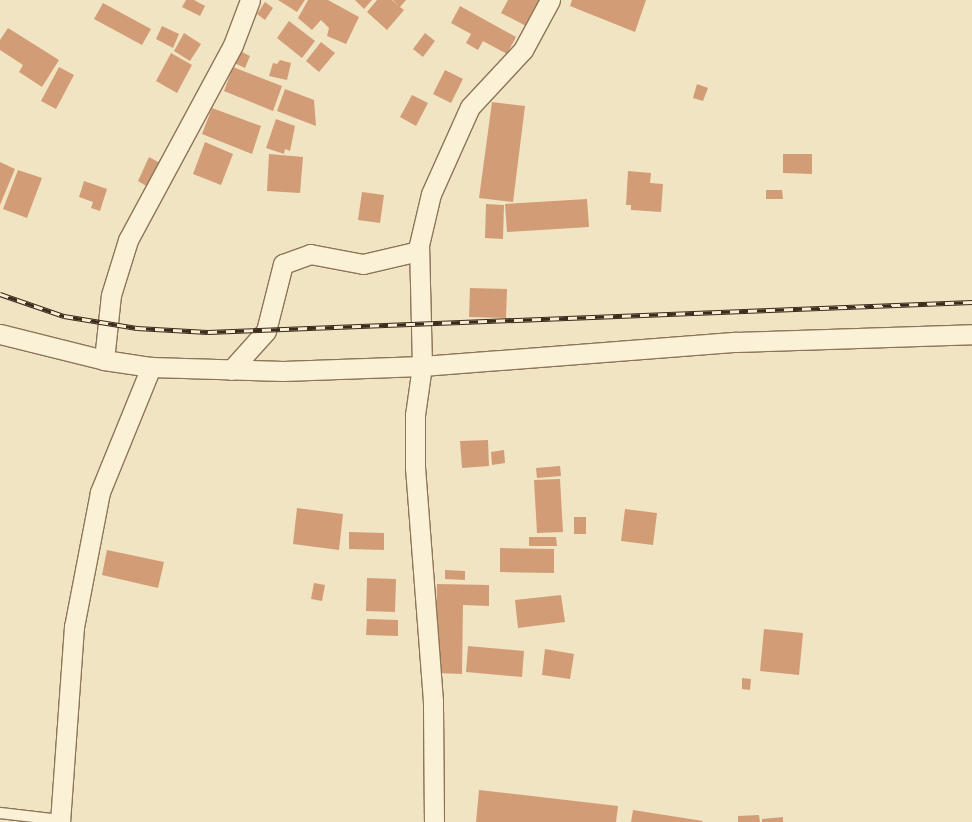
<!DOCTYPE html>
<html>
<head>
<meta charset="utf-8">
<style>
	body { margin:0 }
	#map { position:relative; width:972px; height:822px; overflow:hidden; background:#f1e4c3; font-family:"IBM Plex Serif",serif }
	div>[style] { position:absolute }
	[style*='--x'] { left:calc(var(--x)*1px); top:calc(var(--y)*1px); width:calc(var(--w)*1px); rotate:calc(var(--a)*1deg) }
	.building>* { inset:0; background:#d29d76 }
	.roads { filter:drop-shadow(1px 0 #8d7558) drop-shadow(-1px 0 #8d7558) drop-shadow(0 1px #8d7558) drop-shadow(0 -1px #8d7558) }
	.service>* { height:10px; margin:-5px; padding:0 5px; transform-origin:5px; border-radius:5px; background:#fbf1d7 }
	.minor>* { height:19px; margin:-9.5px; padding:0 9.5px; transform-origin:9.5px; border-radius:9.5px; background:#fbf1d7 }
	.rail>* { height:4.5px; margin-top:-2.25px; transform-origin:0; background:repeating-linear-gradient(90deg,#f8eed3 0 9px,#3b2c1d 0 18px); box-sizing:border-box; border-block:1px solid #3b2c1d }
	span { translate:-50% -50%; white-space:nowrap; text-align:center; line-height:1.15; -webkit-text-stroke:3px #f8eed3; paint-order:stroke }
</style>
</head>
<body>
<div id="map">
	<div class="building">
		<div style="clip-path:polygon(186px 0,194px 0,205px 6px,200px 16px,182px 7px)"></div>
		<div style="clip-path:polygon(278px 0,305px 0,297px 12px)"></div>
		<div style="clip-path:polygon(308px 0,328px 0,359px 17px,346px 44px,327px 36px,329px 28px,321px 20px,312px 30px,298px 18px)"></div>
		<div style="clip-path:polygon(355px 0,372px 0,364px 9px)"></div>
		<div style="clip-path:polygon(377px 0,392px 0,399px 6px,393px 0,406px 0,400px 7px,404px 10px,387px 30px,367px 12px)"></div>
		<div style="clip-path:polygon(508px 0,544px 0,530px 28px,501px 13px)"></div>
		<div style="clip-path:polygon(572px 0,646px 0,635px 32px,570px 6px)"></div>
		<div style="clip-path:polygon(265px 2px,273px 8px,265px 20px,257px 14px)"></div>
		<div style="clip-path:polygon(103px 3px,151px 29px,142px 45px,94px 19px)"></div>
		<div style="clip-path:polygon(460px 6px,516px 37px,507px 54px,483px 41px,478px 50px,466px 43px,471px 34px,451px 23px)"></div>
		<div style="clip-path:polygon(289px 21px,315px 41px,302px 58px,277px 38px)"></div>
		<div style="clip-path:polygon(162px 26px,179px 34px,173px 48px,156px 39px)"></div>
		<div style="clip-path:polygon(8px 28px,59px 60px,42px 87px,19px 72px,23px 65px,0 50px,0 40px)"></div>
		<div style="clip-path:polygon(184px 33px,201px 44px,190px 61px,174px 51px)"></div>
		<div style="clip-path:polygon(425px 33px,435px 41px,423px 57px,413px 49px)"></div>
		<div style="clip-path:polygon(321px 42px,335px 53px,319px 72px,306px 61px)"></div>
		<div style="clip-path:polygon(236px 49px,250px 56px,245px 68px,230px 61px)"></div>
		<div style="clip-path:polygon(171px 53px,192px 65px,177px 93px,156px 81px)"></div>
		<div style="clip-path:polygon(280px 60px,291px 63px,287px 80px,269px 76px,273px 63px,277px 64px)"></div>
		<div style="clip-path:polygon(59px 67px,74px 75px,56px 109px,41px 101px)"></div>
		<div style="clip-path:polygon(233px 67px,282px 86px,273px 111px,224px 91px)"></div>
		<div style="clip-path:polygon(445px 70px,463px 79px,451px 103px,433px 94px)"></div>
		<div style="clip-path:polygon(697px 84px,708px 88px,703px 101px,693px 98px)"></div>
		<div style="clip-path:polygon(285px 89px,314px 100px,316px 126px,277px 111px)"></div>
		<div style="clip-path:polygon(412px 95px,428px 103px,416px 126px,400px 117px)"></div>
		<div style="clip-path:polygon(492px 102px,525px 106px,513px 202px,479px 198px)"></div>
		<div style="clip-path:polygon(212px 108px,261px 126px,252px 154px,202px 134px)"></div>
		<div style="clip-path:polygon(276px 119px,295px 126px,290px 151px,285px 149px,284px 154px,266px 148px)"></div>
		<div style="clip-path:polygon(205px 142px,233px 154px,221px 185px,193px 174px)"></div>
		<div style="clip-path:polygon(269px 154px,303px 157px,300px 193px,267px 191px)"></div>
		<div style="clip-path:polygon(783px 154px,812px 154px,812px 174px,783px 173px)"></div>
		<div style="clip-path:polygon(149px 157px,160px 163px,148px 187px,138px 181px)"></div>
		<div style="clip-path:polygon(0 162px,15px 169px,0 205px)"></div>
		<div style="clip-path:polygon(18px 170px,42px 178px,27px 218px,3px 209px)"></div>
		<div style="clip-path:polygon(628px 171px,651px 173px,650px 183px,663px 184px,661px 212px,631px 210px,631px 205px,626px 205px)"></div>
		<div style="clip-path:polygon(84px 181px,107px 189px,100px 211px,91px 208px,93px 202px,79px 197px)"></div>
		<div style="clip-path:polygon(766px 190px,782px 190px,783px 199px,766px 199px)"></div>
		<div style="clip-path:polygon(362px 192px,384px 195px,380px 223px,358px 220px)"></div>
		<div style="clip-path:polygon(587px 199px,589px 227px,507px 232px,505px 204px)"></div>
		<div style="clip-path:polygon(486px 204px,504px 205px,503px 239px,485px 238px)"></div>
		<div style="clip-path:polygon(470px 288px,507px 289px,506px 318px,469px 317px)"></div>
		<div style="clip-path:polygon(488px 440px,489px 466px,462px 468px,460px 441px)"></div>
		<div style="clip-path:polygon(504px 450px,505px 463px,492px 465px,491px 452px)"></div>
		<div style="clip-path:polygon(560px 466px,561px 476px,537px 478px,536px 468px)"></div>
		<div style="clip-path:polygon(560px 479px,563px 532px,537px 533px,534px 480px)"></div>
		<div style="clip-path:polygon(297px 508px,343px 514px,339px 550px,293px 544px)"></div>
		<div style="clip-path:polygon(625px 509px,657px 513px,653px 545px,621px 541px)"></div>
		<div style="clip-path:polygon(574px 517px,586px 517px,586px 534px,574px 534px)"></div>
		<div style="clip-path:polygon(349px 532px,384px 533px,384px 550px,349px 549px)"></div>
		<div style="clip-path:polygon(529px 537px,556px 537px,557px 546px,529px 546px)"></div>
		<div style="clip-path:polygon(500px 548px,554px 549px,554px 573px,500px 572px)"></div>
		<div style="clip-path:polygon(107px 550px,164px 562px,158px 588px,102px 575px)"></div>
		<div style="clip-path:polygon(445px 570px,465px 571px,465px 580px,445px 579px)"></div>
		<div style="clip-path:polygon(367px 578px,396px 579px,395px 612px,366px 611px)"></div>
		<div style="clip-path:polygon(314px 583px,325px 585px,322px 601px,311px 599px)"></div>
		<div style="clip-path:polygon(437px 584px,489px 585px,489px 606px,463px 605px,462px 674px,435px 673px)"></div>
		<div style="clip-path:polygon(561px 595px,565px 622px,518px 628px,515px 600px)"></div>
		<div style="clip-path:polygon(367px 619px,398px 620px,398px 636px,366px 635px)"></div>
		<div style="clip-path:polygon(764px 629px,803px 633px,799px 675px,760px 671px)"></div>
		<div style="clip-path:polygon(468px 646px,524px 651px,522px 677px,466px 672px)"></div>
		<div style="clip-path:polygon(545px 649px,574px 654px,570px 679px,542px 675px)"></div>
		<div style="clip-path:polygon(742px 678px,751px 679px,750px 690px,742px 689px)"></div>
		<div style="clip-path:polygon(479px 790px,618px 806px,616px 822px,476px 822px)"></div>
		<div style="clip-path:polygon(633px 810px,703px 821px,702px 822px,631px 822px)"></div>
		<div style="clip-path:polygon(759px 815px,760px 822px,738px 822px,738px 816px)"></div>
		<div style="clip-path:polygon(783px 817px,783px 822px,762px 822px,762px 819px)"></div>
	</div>
	<div class="roads">
		<div class="service">
			<div style="--x:0;--y:813;--w:60;--a:6.7"></div>
		</div>
		<div class="minor">
			<div style="--x:0;--y:334;--w:107;--a:14"></div>
			<div style="--x:104;--y:360;--w:48;--a:8.5"></div>
			<div style="--x:151;--y:367;--w:132;--a:1.7"></div>
			<div style="--x:283;--y:371;--w:139;--a:-2.1"></div>
			<div style="--x:422;--y:366;--w:315;--a:-4.4"></div>
			<div style="--x:736;--y:342;--w:236;--a:-1.9"></div>
			<div style="--x:104;--y:360;--w:65;--a:-83.9"></div>
			<div style="--x:111;--y:295;--w:58;--a:-72.8"></div>
			<div style="--x:128;--y:240;--w:221;--a:-61.7"></div>
			<div style="--x:233;--y:45;--w:48;--a:-69.3"></div>
			<div style="--x:231;--y:370;--w:52;--a:-48.1"></div>
			<div style="--x:266;--y:331;--w:69;--a:-75.8"></div>
			<div style="--x:283;--y:264;--w:29;--a:-20"></div>
			<div style="--x:310;--y:254;--w:54;--a:10.7"></div>
			<div style="--x:363;--y:264;--w:57;--a:-13.1"></div>
			<div style="--x:60;--y:822;--w:196;--a:-85.9"></div>
			<div style="--x:74;--y:627;--w:137;--a:-79.1"></div>
			<div style="--x:100;--y:492;--w:135;--a:-67.8"></div>
			<div style="--x:434;--y:822;--w:121;--a:-90.5"></div>
			<div style="--x:433;--y:701;--w:234;--a:-94.4"></div>
			<div style="--x:415;--y:468;--w:53;--a:-90"></div>
			<div style="--x:415;--y:415;--w:49;--a:-81.9"></div>
			<div style="--x:422;--y:366;--w:121;--a:-91.4"></div>
			<div style="--x:419;--y:245;--w:52;--a:-76.8"></div>
			<div style="--x:431;--y:194;--w:95;--a:-65.9"></div>
			<div style="--x:470;--y:107;--w:78;--a:-47.1"></div>
			<div style="--x:523;--y:50;--w:57;--a:-61.6"></div>
		</div>
	</div>
	<div class="rail">
		<div style="--x:0;--y:294;--w:68;--a:19"></div>
		<div style="--x:64;--y:316;--w:74;--a:9.3"></div>
		<div style="--x:137;--y:328;--w:71;--a:3.2"></div>
		<div style="--x:208;--y:332;--w:765;--a:-2.25"></div>
	</div>
</div>
</body>
</html>
